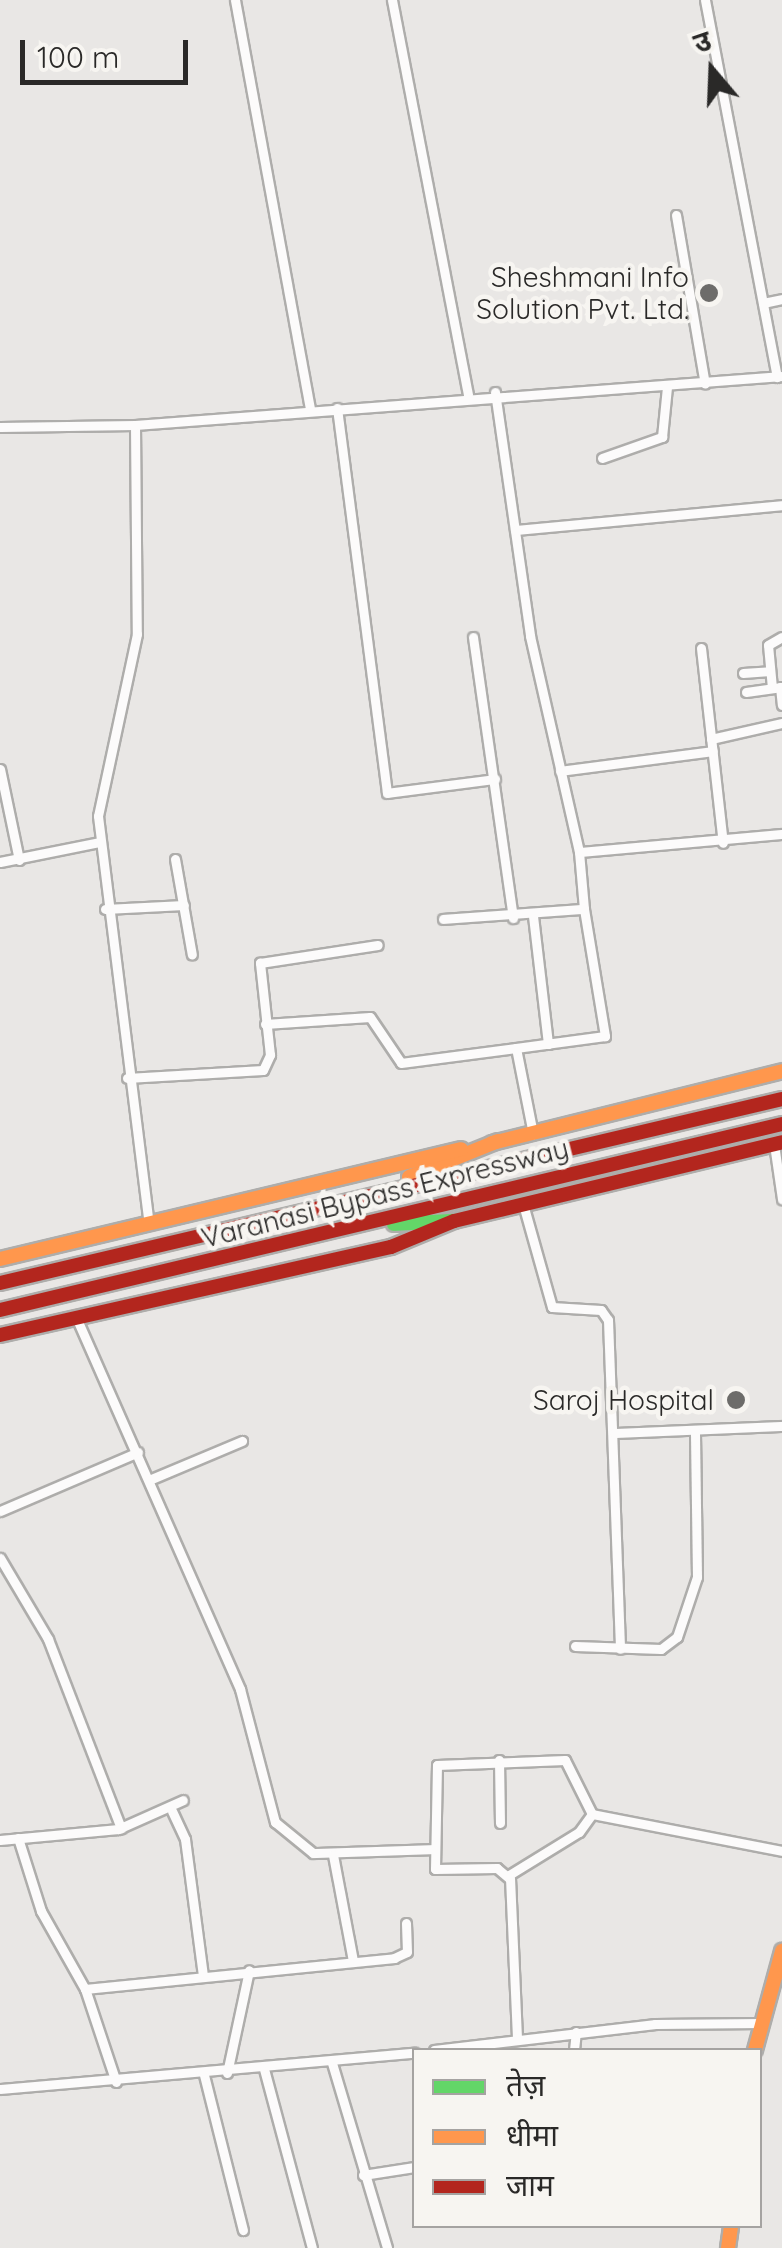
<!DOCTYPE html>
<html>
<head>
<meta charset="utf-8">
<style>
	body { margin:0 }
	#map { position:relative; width:782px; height:2248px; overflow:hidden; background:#e9e7e5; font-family:Quicksand,"Noto Sans Devanagari",sans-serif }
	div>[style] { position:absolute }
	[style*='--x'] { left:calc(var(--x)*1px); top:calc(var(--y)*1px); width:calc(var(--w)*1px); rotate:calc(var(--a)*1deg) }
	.roads { filter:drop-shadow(2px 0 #aeadab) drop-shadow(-2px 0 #aeadab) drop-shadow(0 2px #aeadab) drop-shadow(0 -2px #aeadab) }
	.street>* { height:9px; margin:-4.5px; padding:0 4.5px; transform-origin:4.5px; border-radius:4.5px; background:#fcfbfb }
	.fast>* { height:14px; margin:-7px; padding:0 7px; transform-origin:7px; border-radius:7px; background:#63d668 }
	.slow>* { height:14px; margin:-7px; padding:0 7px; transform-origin:7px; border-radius:7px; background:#ff974d }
	.jam>* { height:14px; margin:-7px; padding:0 7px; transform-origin:7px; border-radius:7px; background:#b3261e }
	.dots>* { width:28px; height:28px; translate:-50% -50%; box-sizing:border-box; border:5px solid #f7f5f1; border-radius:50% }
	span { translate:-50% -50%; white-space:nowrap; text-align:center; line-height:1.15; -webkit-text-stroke:9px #f7f5f1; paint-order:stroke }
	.poi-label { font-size:28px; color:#2a2928 }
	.right { translate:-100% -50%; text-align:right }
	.street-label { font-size:28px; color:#2a2928 }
	.legend { position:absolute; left:412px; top:2048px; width:350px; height:180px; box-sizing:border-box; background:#f7f5f1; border:2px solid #a5a3a1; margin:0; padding:12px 18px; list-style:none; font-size:30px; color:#2a2928 }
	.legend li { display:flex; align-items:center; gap:20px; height:50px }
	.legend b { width:50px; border:2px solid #a5a3a1 }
	.north { position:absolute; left:662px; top:20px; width:100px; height:100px; -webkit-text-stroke:8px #f7f5f1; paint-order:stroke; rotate:341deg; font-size:28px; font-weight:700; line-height:40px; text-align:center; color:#2a2928 }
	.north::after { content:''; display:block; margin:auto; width:35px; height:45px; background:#2a2928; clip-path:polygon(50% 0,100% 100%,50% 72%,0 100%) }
	.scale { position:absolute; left:20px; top:40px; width:168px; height:45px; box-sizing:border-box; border:5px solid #2a2928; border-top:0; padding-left:12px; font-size:30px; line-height:35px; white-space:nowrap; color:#2a2928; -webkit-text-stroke:8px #f7f5f1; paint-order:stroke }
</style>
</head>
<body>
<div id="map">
	<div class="roads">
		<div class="street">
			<div style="--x:235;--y:0;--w:417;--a:79.6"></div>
			<div style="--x:392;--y:0;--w:402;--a:79.1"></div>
			<div style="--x:705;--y:0;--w:384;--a:79.2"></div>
			<div style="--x:676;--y:215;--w:171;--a:80.3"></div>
			<div style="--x:763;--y:303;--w:19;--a:-12"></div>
			<div style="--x:495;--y:392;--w:246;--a:81.8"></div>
			<div style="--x:530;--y:636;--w:221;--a:77.2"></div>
			<div style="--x:337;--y:408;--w:388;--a:82.6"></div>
			<div style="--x:387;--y:793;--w:109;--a:-7.4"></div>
			<div style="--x:135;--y:425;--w:209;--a:89.5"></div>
			<div style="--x:137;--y:634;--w:186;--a:102.1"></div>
			<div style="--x:98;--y:816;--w:411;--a:82.9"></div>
			<div style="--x:0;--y:427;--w:135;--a:-0.8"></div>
			<div style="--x:135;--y:425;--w:649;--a:-4.33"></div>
			<div style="--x:602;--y:458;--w:64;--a:-19.3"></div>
			<div style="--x:662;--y:437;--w:50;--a:-84.3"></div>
			<div style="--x:515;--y:530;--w:268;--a:-5.3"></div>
			<div style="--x:473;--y:637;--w:284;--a:81.9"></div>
			<div style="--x:701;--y:648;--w:196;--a:83.6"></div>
			<div style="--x:743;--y:673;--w:27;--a:-4"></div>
			<div style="--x:780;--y:687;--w:18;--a:84"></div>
			<div style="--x:772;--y:688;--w:43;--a:-95.3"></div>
			<div style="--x:768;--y:645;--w:16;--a:-30"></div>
			<div style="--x:746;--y:692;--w:36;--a:-8"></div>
			<div style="--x:711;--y:739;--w:73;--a:-12.7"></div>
			<div style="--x:0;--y:769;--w:93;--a:78.2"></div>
			<div style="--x:560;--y:771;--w:154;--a:-7.4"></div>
			<div style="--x:175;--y:859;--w:97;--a:80"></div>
			<div style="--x:0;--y:862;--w:101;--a:-11.4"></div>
			<div style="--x:105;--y:909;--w:79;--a:-2.9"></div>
			<div style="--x:584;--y:909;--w:57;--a:-95"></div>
			<div style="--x:579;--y:852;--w:204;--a:-5.1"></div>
			<div style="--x:533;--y:916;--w:129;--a:83.3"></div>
			<div style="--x:443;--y:919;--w:141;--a:-4.1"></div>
			<div style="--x:584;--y:909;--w:129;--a:80.6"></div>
			<div style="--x:605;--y:1036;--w:90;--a:172.3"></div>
			<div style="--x:516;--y:1048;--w:88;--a:78.8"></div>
			<div style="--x:265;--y:1024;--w:105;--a:-3.8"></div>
			<div style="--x:370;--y:1017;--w:55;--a:56"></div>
			<div style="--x:401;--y:1063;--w:116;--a:-7.4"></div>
			<div style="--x:127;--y:1078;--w:136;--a:-3.4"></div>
			<div style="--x:263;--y:1070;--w:17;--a:-65"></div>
			<div style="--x:270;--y:1055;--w:93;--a:-96.2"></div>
			<div style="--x:260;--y:963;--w:119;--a:-8.7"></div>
			<div style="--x:774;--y:1144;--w:56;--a:81.7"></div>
			<div style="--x:523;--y:1204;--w:107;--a:74.3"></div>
			<div style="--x:552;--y:1307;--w:49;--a:3.5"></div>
			<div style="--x:601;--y:1310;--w:12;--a:55"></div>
			<div style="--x:608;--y:1320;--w:329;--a:87.9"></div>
			<div style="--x:76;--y:1317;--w:407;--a:66.2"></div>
			<div style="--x:240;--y:1689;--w:138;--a:75.3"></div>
			<div style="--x:275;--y:1822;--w:49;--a:39.2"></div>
			<div style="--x:313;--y:1853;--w:119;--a:-1.9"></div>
			<div style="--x:614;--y:1433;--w:168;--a:-2.4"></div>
			<div style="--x:149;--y:1480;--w:101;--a:-22.8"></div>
			<div style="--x:0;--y:1511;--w:150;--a:-23.1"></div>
			<div style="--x:0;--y:1558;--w:94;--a:59.3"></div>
			<div style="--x:48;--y:1639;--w:203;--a:68.9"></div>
			<div style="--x:575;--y:1646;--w:86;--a:2"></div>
			<div style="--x:661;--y:1649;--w:20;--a:-37"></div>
			<div style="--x:677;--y:1637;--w:63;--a:-71.6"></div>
			<div style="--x:697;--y:1577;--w:147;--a:-90.8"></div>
			<div style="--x:499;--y:1760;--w:63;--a:89.1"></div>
			<div style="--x:172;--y:1811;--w:31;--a:65"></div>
			<div style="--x:185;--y:1839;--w:138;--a:82.5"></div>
			<div style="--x:18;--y:1838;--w:77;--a:72.5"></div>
			<div style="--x:41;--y:1911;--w:90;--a:60.6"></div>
			<div style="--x:0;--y:1840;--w:119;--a:-5.3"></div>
			<div style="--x:118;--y:1829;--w:71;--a:-24"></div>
			<div style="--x:333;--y:1855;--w:108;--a:79.3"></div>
			<div style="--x:509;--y:1875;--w:82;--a:-31.6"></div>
			<div style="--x:579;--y:1832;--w:22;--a:-54"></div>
			<div style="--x:517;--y:2038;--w:159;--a:-92.5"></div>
			<div style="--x:510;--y:1879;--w:17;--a:-140"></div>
			<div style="--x:497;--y:1868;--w:62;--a:179.1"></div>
			<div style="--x:435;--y:1869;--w:104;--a:-88.9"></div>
			<div style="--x:437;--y:1765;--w:128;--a:-2.2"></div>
			<div style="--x:565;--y:1760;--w:60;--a:63.4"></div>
			<div style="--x:592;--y:1814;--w:194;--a:11"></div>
			<div style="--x:434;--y:2050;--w:223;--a:-6.7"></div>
			<div style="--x:655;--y:2024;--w:107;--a:-0.5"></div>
			<div style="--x:574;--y:2050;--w:18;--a:-84"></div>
			<div style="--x:332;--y:2063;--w:193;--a:73.4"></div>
			<div style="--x:264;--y:2069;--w:185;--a:75"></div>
			<div style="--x:227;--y:2073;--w:105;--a:-77.9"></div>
			<div style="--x:204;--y:2075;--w:160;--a:75.9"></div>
			<div style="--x:116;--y:2082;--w:98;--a:-108.4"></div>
			<div style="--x:85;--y:1989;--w:311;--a:-5.7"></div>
			<div style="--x:394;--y:1958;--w:14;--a:-25"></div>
			<div style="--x:407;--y:1952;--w:29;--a:-92"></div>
			<div style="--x:0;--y:2089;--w:416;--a:-5"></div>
			<div style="--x:363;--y:2175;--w:52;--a:-8.9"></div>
		</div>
		<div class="fast">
			<div style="--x:394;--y:1224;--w:60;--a:-2.9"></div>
		</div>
		<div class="slow">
			<div style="--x:492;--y:1143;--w:299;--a:-13.9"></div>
			<div style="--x:409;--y:1177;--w:96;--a:-22"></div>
			<div style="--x:0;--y:1259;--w:474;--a:-13.4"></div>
			<div style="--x:755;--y:2050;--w:103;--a:-74.7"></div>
			<div style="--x:728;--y:2248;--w:22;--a:-82"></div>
		</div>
		<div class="jam">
			<div style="--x:0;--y:1283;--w:803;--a:-13.24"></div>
			<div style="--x:0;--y:1310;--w:804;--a:-13.38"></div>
			<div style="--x:0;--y:1335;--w:401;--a:-12.7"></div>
			<div style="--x:391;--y:1247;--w:68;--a:-22.4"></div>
			<div style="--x:454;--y:1221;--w:337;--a:-13.5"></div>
		</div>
	</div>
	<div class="dots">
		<div style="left:709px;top:293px;background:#6d6c6a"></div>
		<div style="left:736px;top:1400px;background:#6d6c6a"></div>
	</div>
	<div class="poi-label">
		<span class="right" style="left:689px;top:293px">Sheshmani Info<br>Solution Pvt. Ltd.</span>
		<span class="right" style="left:714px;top:1400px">Saroj Hospital</span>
	</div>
	<div class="street-label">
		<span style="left:385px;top:1193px;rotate:-14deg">Varanasi Bypass Expressway</span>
	</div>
	<ul class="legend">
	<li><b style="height:12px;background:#63d668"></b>तेज़</li>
	<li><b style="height:12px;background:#ff974d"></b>धीमा</li>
	<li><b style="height:12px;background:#b3261e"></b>जाम</li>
	</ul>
	<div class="north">उ</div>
	<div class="scale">100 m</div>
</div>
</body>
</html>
